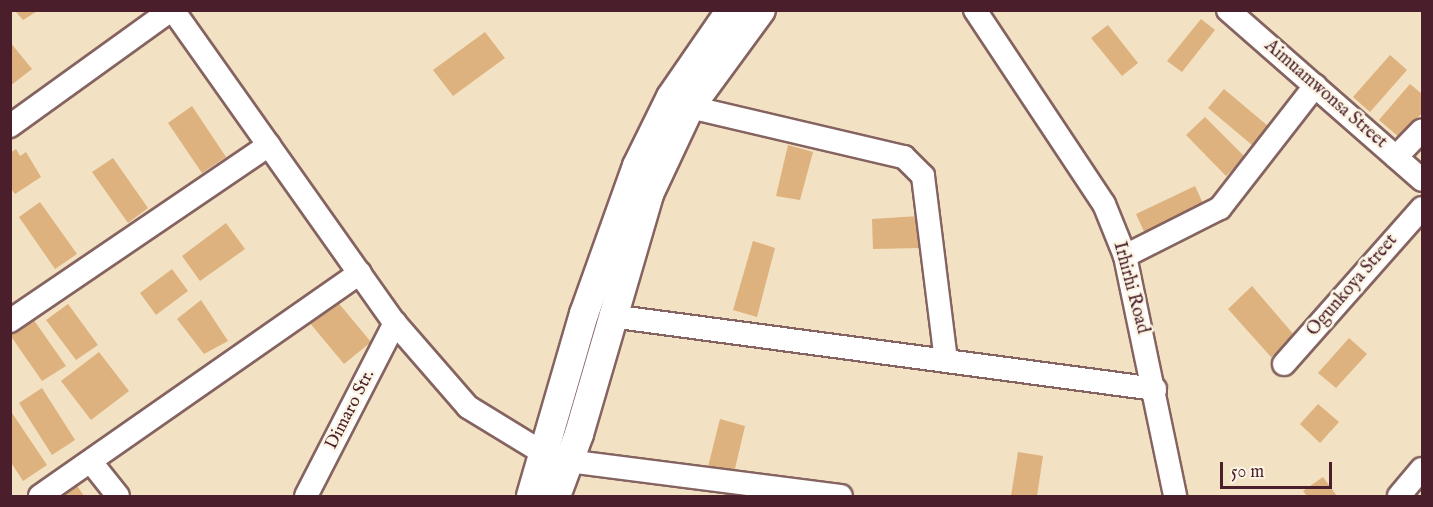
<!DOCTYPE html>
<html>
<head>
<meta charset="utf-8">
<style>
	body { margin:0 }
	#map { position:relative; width:1433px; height:507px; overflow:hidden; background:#f3e1c3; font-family:"IM FELL English",serif }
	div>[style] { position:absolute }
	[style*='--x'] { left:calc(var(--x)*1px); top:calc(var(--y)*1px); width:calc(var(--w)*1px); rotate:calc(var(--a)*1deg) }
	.building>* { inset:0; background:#ddb27e }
	.roads { filter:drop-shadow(2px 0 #856360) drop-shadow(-2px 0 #856360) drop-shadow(0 2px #856360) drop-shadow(0 -2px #856360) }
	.minor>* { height:22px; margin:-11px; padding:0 11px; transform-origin:11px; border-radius:11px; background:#fff }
	.major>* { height:28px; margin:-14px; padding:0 14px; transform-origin:14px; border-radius:14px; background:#fff }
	span { translate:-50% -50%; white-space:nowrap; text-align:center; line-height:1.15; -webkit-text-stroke:5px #fcf5e5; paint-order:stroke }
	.street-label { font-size:18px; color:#4a1f2b }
	.frame { position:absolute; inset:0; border:12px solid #4a1f2b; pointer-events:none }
	.scale { position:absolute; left:1220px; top:462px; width:112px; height:27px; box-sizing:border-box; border:3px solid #4a1f2b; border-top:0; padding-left:8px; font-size:18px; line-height:21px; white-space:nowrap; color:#4a1f2b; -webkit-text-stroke:4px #fcf5e5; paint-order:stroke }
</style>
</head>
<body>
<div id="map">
	<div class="building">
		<div style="clip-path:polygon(14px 10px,39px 10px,23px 20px)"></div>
		<div style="clip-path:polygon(1201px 19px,1215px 30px,1182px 72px,1167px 61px)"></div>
		<div style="clip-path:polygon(1108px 25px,1138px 63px,1122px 76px,1091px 38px)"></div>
		<div style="clip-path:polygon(485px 32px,505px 58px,453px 96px,433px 70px)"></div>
		<div style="clip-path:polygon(10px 42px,32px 69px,10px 86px)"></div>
		<div style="clip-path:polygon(1390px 55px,1407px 70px,1370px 112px,1353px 97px)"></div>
		<div style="clip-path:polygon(1410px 84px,1422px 94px,1422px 113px,1400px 138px,1379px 120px)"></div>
		<div style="clip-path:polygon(1224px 89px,1268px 126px,1252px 145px,1208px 108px)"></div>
		<div style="clip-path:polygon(192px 106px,226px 157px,202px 173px,168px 123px)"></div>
		<div style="clip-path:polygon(1205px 117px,1245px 157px,1226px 176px,1186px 135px)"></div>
		<div style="clip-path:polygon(788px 145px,813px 152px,800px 200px,776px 196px)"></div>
		<div style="clip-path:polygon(16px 149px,20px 156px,26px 152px,41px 177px,15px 194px,10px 187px,10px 153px)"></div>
		<div style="clip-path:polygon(113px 158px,148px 208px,128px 223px,92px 172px)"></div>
		<div style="clip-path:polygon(1195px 186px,1206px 210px,1147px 238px,1136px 214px)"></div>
		<div style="clip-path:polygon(40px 202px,77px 254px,55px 269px,19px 217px)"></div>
		<div style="clip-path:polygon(919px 216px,920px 248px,873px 249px,872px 219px)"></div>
		<div style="clip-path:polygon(226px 223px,245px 249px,200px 281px,182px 256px)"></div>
		<div style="clip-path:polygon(753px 241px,775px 248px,757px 317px,733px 310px)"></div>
		<div style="clip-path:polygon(172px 269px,188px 291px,156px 315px,140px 293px)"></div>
		<div style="clip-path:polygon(1252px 286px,1295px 336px,1271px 357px,1228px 309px)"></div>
		<div style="clip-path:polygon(201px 300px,228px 341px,204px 354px,177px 319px)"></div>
		<div style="clip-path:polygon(336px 300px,371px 342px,344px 364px,309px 322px)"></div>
		<div style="clip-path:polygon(68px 304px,98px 345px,76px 360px,46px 320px)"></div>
		<div style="clip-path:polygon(31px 316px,66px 366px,42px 381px,10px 335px,10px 329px)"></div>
		<div style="clip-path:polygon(1349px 338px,1367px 354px,1336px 388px,1318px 373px)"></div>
		<div style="clip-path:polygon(99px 352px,129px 391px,91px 420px,61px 381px)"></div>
		<div style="clip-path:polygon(42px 388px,75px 440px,52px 455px,19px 403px)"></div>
		<div style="clip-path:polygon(1318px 404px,1339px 422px,1320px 443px,1300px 424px)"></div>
		<div style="clip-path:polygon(10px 410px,47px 465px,23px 481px,10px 461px)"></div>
		<div style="clip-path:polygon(720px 419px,745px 426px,734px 473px,708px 467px)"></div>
		<div style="clip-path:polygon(1018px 452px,1043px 456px,1037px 496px,1011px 496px)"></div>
		<div style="clip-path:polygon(1323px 477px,1337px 496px,1307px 496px,1303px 491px)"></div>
		<div style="clip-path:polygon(75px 483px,84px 496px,57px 496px)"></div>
	</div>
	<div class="roads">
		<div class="minor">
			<div style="--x:173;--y:10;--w:384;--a:54.7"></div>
			<div style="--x:395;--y:323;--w:111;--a:49"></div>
			<div style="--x:468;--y:407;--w:88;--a:31.5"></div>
			<div style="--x:975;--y:10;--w:233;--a:56.4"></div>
			<div style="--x:1104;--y:204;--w:56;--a:68"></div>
			<div style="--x:1125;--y:256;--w:245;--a:78.2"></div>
			<div style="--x:1228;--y:10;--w:258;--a:41.2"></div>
			<div style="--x:690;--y:107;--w:220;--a:13.2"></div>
			<div style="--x:904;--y:157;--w:27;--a:45"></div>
			<div style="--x:923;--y:176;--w:186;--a:82.9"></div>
			<div style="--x:10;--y:126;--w:198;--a:-35.8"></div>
			<div style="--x:1396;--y:157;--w:37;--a:-46"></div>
			<div style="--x:1125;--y:256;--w:106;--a:-26.8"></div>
			<div style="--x:1220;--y:208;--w:155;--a:-52.1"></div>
			<div style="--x:611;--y:316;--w:549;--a:7.64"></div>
			<div style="--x:10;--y:321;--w:313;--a:-34.2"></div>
			<div style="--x:1284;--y:364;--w:208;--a:-48.5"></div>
			<div style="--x:568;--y:461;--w:275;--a:7.3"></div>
			<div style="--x:91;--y:462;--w:43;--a:51.5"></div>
			<div style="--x:40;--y:496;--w:390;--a:-34.9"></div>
			<div style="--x:306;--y:496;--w:195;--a:-62.8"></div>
			<div style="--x:1399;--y:496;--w:35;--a:-50"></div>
		</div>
		<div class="major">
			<div style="--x:531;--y:496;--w:190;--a:-73.8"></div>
			<div style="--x:584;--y:314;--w:157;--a:-70.3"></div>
			<div style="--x:637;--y:166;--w:77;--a:-63.8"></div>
			<div style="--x:671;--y:97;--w:106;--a:-55.4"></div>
			<div style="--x:556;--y:496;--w:66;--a:-69.6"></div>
			<div style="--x:579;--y:434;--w:250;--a:-73.7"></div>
			<div style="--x:649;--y:194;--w:96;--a:-64.8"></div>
			<div style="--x:690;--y:107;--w:120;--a:-53.8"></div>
		</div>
	</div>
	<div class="street-label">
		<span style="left:1325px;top:95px;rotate:41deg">Aimuamwonsa Street</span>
		<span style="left:1353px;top:286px;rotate:-49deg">Ogunkoya Street</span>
		<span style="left:1130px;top:288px;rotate:75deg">Irhirhi Road</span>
		<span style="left:351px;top:410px;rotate:-63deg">Dimaro Str.</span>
	</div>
	<div class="frame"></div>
	<div class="scale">50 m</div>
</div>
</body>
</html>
